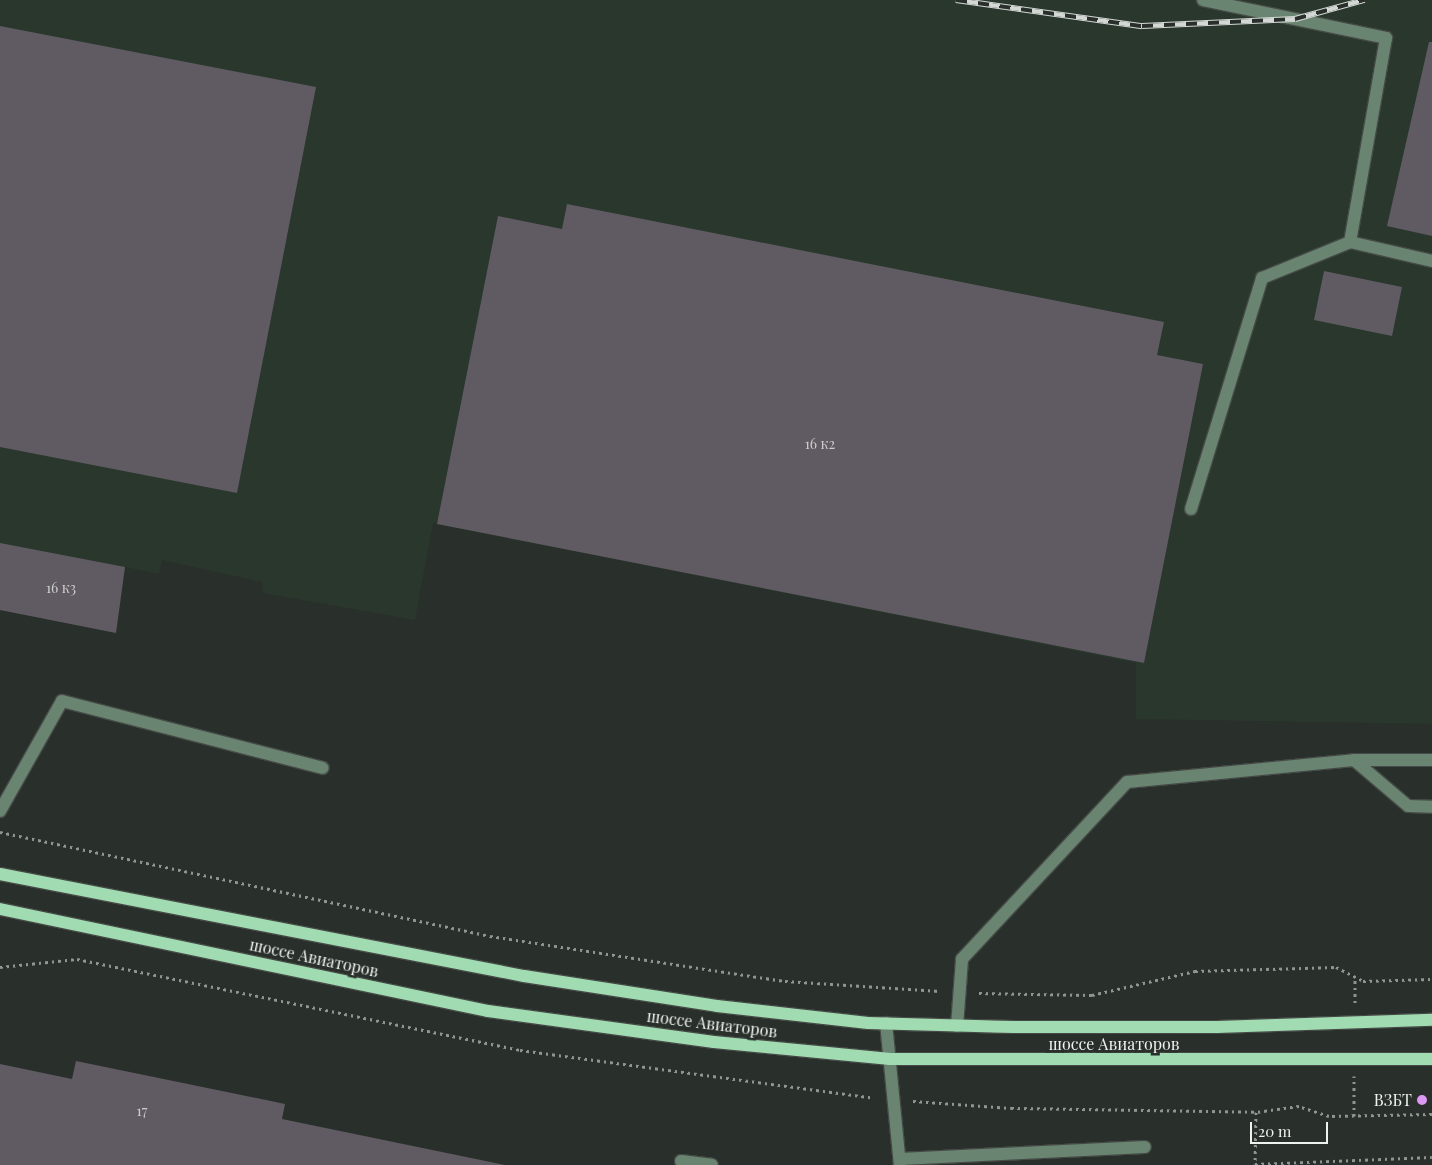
<!DOCTYPE html>
<html>
<head>
<meta charset="utf-8">
<style>
	body { margin:0 }
	#map { position:relative; width:1432px; height:1165px; overflow:hidden; background:#292f2a; font-family:"Playfair Display",serif }
	div>[style] { position:absolute }
	[style*='--x'] { left:calc(var(--x)*1px); top:calc(var(--y)*1px); width:calc(var(--w)*1px); rotate:calc(var(--a)*1deg) }
	.built>* { inset:0; background:#2a372d }
	.building>* { inset:0; background:#605b62 }
	.path>* { height:3px; margin-top:-1.5px; transform-origin:0; background:repeating-linear-gradient(90deg,#909591 0 2.5px,transparent 0 6.5px) }
	.roads { filter:drop-shadow(1px 0 #454a46) drop-shadow(-1px 0 #454a46) drop-shadow(0 1px #454a46) drop-shadow(0 -1px #454a46) }
	.minor>* { height:12px; margin:-6px; padding:0 6px; transform-origin:6px; border-radius:6px; background:#698470 }
	.major>* { height:12px; margin:-6px; padding:0 6px; transform-origin:6px; border-radius:6px; background:#a1dbb1 }
	.rail>* { height:5.5px; margin-top:-2.75px; transform-origin:0; background:repeating-linear-gradient(90deg,#292f2a 0 11px,#d4d8d5 0 22px); box-sizing:border-box; border-block:1px solid #d4d8d5 }
	.dots>* { width:14px; height:14px; translate:-50% -50%; box-sizing:border-box; border:2px solid #292f2a; border-radius:50% }
	span { translate:-50% -50%; white-space:nowrap; text-align:center; line-height:1.15; -webkit-text-stroke:5px #292f2a; paint-order:stroke }
	.number-label { font-size:14px; color:#cbcdcc }
	.number-label span { -webkit-text-stroke-width:0 }
	.street-label { font-size:16px; color:#eff3f0 }
	.poi-label { font-size:16px; color:#eff3f0 }
	.right { translate:-100% -50%; text-align:right }
	.scale { position:absolute; left:1250px; top:1122px; width:78px; height:22px; box-sizing:border-box; border:2px solid #eff3f0; border-top:0; padding-left:6px; font-size:15px; line-height:18px; white-space:nowrap; color:#eff3f0; -webkit-text-stroke:4px #292f2a; paint-order:stroke }
</style>
</head>
<body>
<div id="map">
	<div class="built">
		<div style="clip-path:polygon(0 0,1432px 0,1432px 724px,1136px 719px,1136px 663px,433px 523px,415px 620px,263px 593px,262px 582px,162px 560px,159px 574px,125px 567px,116px 633px,0 610px)"></div>
	</div>
	<div class="building">
		<div style="clip-path:polygon(0 26px,316px 87px,237px 493px,0 447px)"></div>
		<div style="clip-path:polygon(1429px 42px,1432px 42px,1432px 236px,1387px 226px)"></div>
		<div style="clip-path:polygon(567px 204px,1164px 322px,1157px 355px,1203px 364px,1144px 663px,437px 524px,498px 216px,562px 229px)"></div>
		<div style="clip-path:polygon(1324px 271px,1402px 287px,1392px 336px,1314px 320px)"></div>
		<div style="clip-path:polygon(0 543px,125px 567px,116px 633px,0 610px)"></div>
		<div style="clip-path:polygon(76px 1061px,285px 1104px,282px 1119px,505px 1165px,0 1165px,0 1064px,72px 1079px)"></div>
	</div>
	<div class="path">
		<div style="--x:0;--y:832;--w:501;--a:11.98"></div>
		<div style="--x:490;--y:936;--w:298;--a:8.7"></div>
		<div style="--x:785;--y:981;--w:155;--a:3.7"></div>
		<div style="--x:0;--y:967;--w:77;--a:-5.9"></div>
		<div style="--x:77;--y:959;--w:452;--a:11.6"></div>
		<div style="--x:520;--y:1050;--w:357;--a:7.7"></div>
		<div style="--x:979;--y:993;--w:113;--a:1"></div>
		<div style="--x:1092;--y:995;--w:106;--a:-13.1"></div>
		<div style="--x:1195;--y:971;--w:141;--a:-1.6"></div>
		<div style="--x:1336;--y:967;--w:30;--a:27"></div>
		<div style="--x:1363;--y:981;--w:69;--a:-1.7"></div>
		<div style="--x:1355;--y:1003;--w:26;--a:-90"></div>
		<div style="--x:913;--y:1101;--w:98;--a:4.1"></div>
		<div style="--x:1011;--y:1108;--w:245;--a:0.9"></div>
		<div style="--x:1432;--y:1114;--w:103;--a:178.9"></div>
		<div style="--x:1329;--y:1116;--w:32;--a:-162"></div>
		<div style="--x:1299;--y:1106;--w:43;--a:172.1"></div>
		<div style="--x:1256;--y:1112;--w:52;--a:91.1"></div>
		<div style="--x:1255;--y:1164;--w:177;--a:-2.3"></div>
		<div style="--x:1354;--y:1116;--w:40;--a:-90"></div>
	</div>
	<div class="roads">
		<div class="minor">
			<div style="--x:1203;--y:0;--w:187;--a:11.7"></div>
			<div style="--x:1386;--y:38;--w:207;--a:100"></div>
			<div style="--x:1350;--y:242;--w:84;--a:13"></div>
			<div style="--x:1191;--y:509;--w:242;--a:-72.9"></div>
			<div style="--x:1262;--y:278;--w:95;--a:-22.2"></div>
			<div style="--x:1354;--y:760;--w:78;--a:0"></div>
			<div style="--x:0;--y:811;--w:126;--a:-60.6"></div>
			<div style="--x:62;--y:701;--w:269;--a:14.4"></div>
			<div style="--x:886;--y:1023;--w:143;--a:84.4"></div>
			<div style="--x:957;--y:1026;--w:67;--a:-85.7"></div>
			<div style="--x:962;--y:959;--w:242;--a:-47"></div>
			<div style="--x:1127;--y:782;--w:228;--a:-5.5"></div>
			<div style="--x:1354;--y:760;--w:71;--a:40.4"></div>
			<div style="--x:1408;--y:806;--w:24;--a:2"></div>
			<div style="--x:900;--y:1159;--w:245;--a:-2.8"></div>
			<div style="--x:681;--y:1161;--w:31;--a:7"></div>
		</div>
		<div class="major">
			<div style="--x:0;--y:874;--w:534;--a:11.02"></div>
			<div style="--x:524;--y:976;--w:195;--a:8.8"></div>
			<div style="--x:717;--y:1006;--w:152;--a:6.4"></div>
			<div style="--x:868;--y:1023;--w:146;--a:1.6"></div>
			<div style="--x:1014;--y:1027;--w:203;--a:0"></div>
			<div style="--x:1217;--y:1027;--w:215;--a:-1.9"></div>
			<div style="--x:0;--y:909;--w:499;--a:11.8"></div>
			<div style="--x:488;--y:1011;--w:228;--a:7.8"></div>
			<div style="--x:714;--y:1042;--w:177;--a:5.5"></div>
			<div style="--x:890;--y:1059;--w:542;--a:0"></div>
		</div>
	</div>
	<div class="rail">
		<div style="--x:956;--y:0;--w:188;--a:8"></div>
		<div style="--x:1142;--y:26;--w:153;--a:-2.6"></div>
		<div style="--x:1295;--y:19;--w:72;--a:-15.4"></div>
	</div>
	<div class="dots">
		<div style="left:1422px;top:1100px;background:#dc99f4"></div>
	</div>
	<div class="number-label">
		<span style="left:820px;top:444px">16 к2</span>
		<span style="left:61px;top:588px">16 к3</span>
		<span style="left:142px;top:1111px">17</span>
	</div>
	<div class="street-label">
		<span style="left:314px;top:958px;rotate:12deg">шоссе Авиаторов</span>
		<span style="left:712px;top:1024px;rotate:7deg">шоссе Авиаторов</span>
		<span style="left:1114px;top:1044px">шоссе Авиаторов</span>
	</div>
	<div class="poi-label">
		<span class="right" style="left:1412px;top:1100px">ВЗБТ</span>
	</div>
	<div class="scale">20 m</div>
</div>
</body>
</html>
